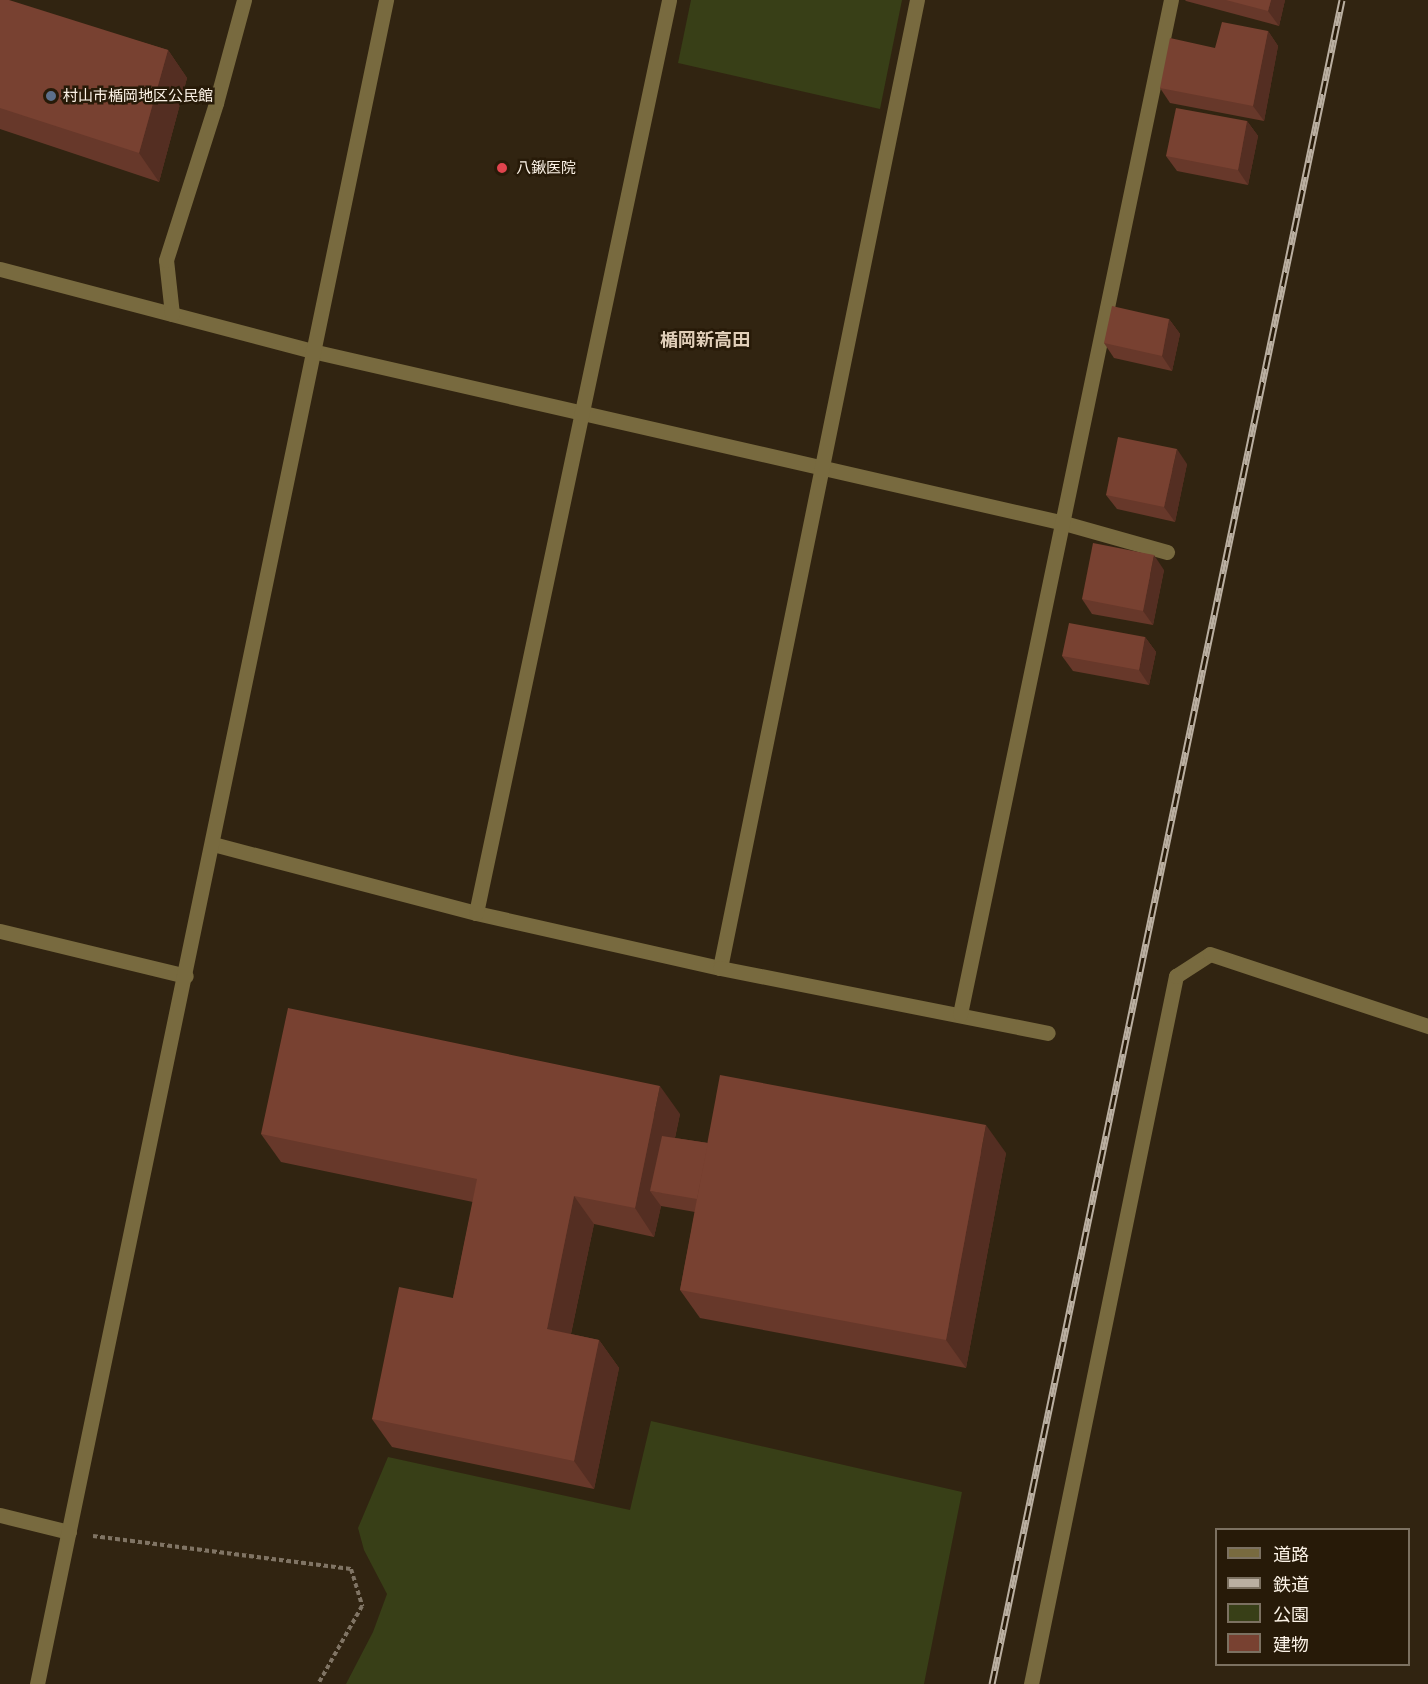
<!DOCTYPE html>
<html>
<head>
<meta charset="utf-8">
<style>
	body { margin:0 }
	#map { position:relative; width:1428px; height:1684px; overflow:hidden; background:#312411; font-family:"PT Sans Narrow","Noto Sans JP",sans-serif }
	div>[style] { position:absolute }
	[style*='--x'] { left:calc(var(--x)*1px); top:calc(var(--y)*1px); width:calc(var(--w)*1px); rotate:calc(var(--a)*1deg) }
	.green>* { inset:0; background:#383f17 }
	.path>* { height:4px; margin-top:-2px; transform-origin:0; background:repeating-linear-gradient(90deg,#807464 0 4.5px,transparent 0 7.5px) }
	.minor>* { height:15px; margin:-7.5px; padding:0 7.5px; transform-origin:7.5px; border-radius:7.5px; background:#786a3f }
	.tertiary>* { height:15px; margin:-7.5px; padding:0 7.5px; transform-origin:7.5px; border-radius:7.5px; background:#786a3f }
	.rail>* { height:7px; margin-top:-3.5px; transform-origin:0; background:repeating-linear-gradient(90deg,#271a08 0 14px,#baafa1 0 28px); box-sizing:border-box; border-block:2px solid #baafa1 }
	.wall>* { inset:0; background:#67382a }
	.shaded-wall>* { inset:0; background:#542e22 }
	.building>* { inset:0; background:#784131 }
	.dots>* { width:16px; height:16px; translate:-50% -50%; box-sizing:border-box; border:3px solid #271a08; border-radius:50% }
	span { translate:-50% -50%; white-space:nowrap; text-align:center; line-height:1.15; -webkit-text-stroke:5px #271a08; paint-order:stroke }
	.poi-label { font-size:15px; color:#fcf3e7 }
	.left { translate:0 -50%; text-align:left }
	.quarter-label { font-size:18px; color:#e0ceb8; font-weight:700 }
	.legend { position:absolute; left:1215px; top:1528px; width:195px; height:138px; box-sizing:border-box; background:#271a08; border:2px solid #7c7161; margin:0; padding:8px 10px; list-style:none; font-size:18px; color:#fcf3e7 }
	.legend li { display:flex; align-items:center; gap:12px; height:30px }
	.legend b { width:30px; border:2px solid #7c7161 }
</style>
</head>
<body>
<div id="map">
	<div class="green">
		<div style="clip-path:polygon(691px 0,902px 0,880px 109px,678px 63px)"></div>
		<div style="clip-path:polygon(651px 1421px,962px 1492px,924px 1684px,346px 1684px,373px 1632px,387px 1594px,364px 1550px,358px 1528px,388px 1457px,630px 1510px)"></div>
	</div>
	<div class="path">
		<div style="--x:93;--y:1536;--w:260;--a:7.3"></div>
		<div style="--x:351;--y:1569;--w:39;--a:73"></div>
		<div style="--x:362;--y:1606;--w:90;--a:119.4"></div>
	</div>
	<div class="minor">
		<div style="--x:0;--y:269;--w:323;--a:14.7"></div>
		<div style="--x:312;--y:351;--w:771;--a:12.88"></div>
		<div style="--x:1064;--y:523;--w:107;--a:15.7"></div>
		<div style="--x:172;--y:314;--w:54;--a:-96.3"></div>
		<div style="--x:166;--y:260;--w:165;--a:-72.3"></div>
		<div style="--x:216;--y:103;--w:107;--a:-74.8"></div>
		<div style="--x:213;--y:844;--w:272;--a:14.7"></div>
		<div style="--x:476;--y:913;--w:250;--a:12.7"></div>
		<div style="--x:720;--y:968;--w:988;--a:-78.5"></div>
		<div style="--x:476;--y:913;--w:933;--a:-78.06"></div>
		<div style="--x:0;--y:931;--w:191;--a:13.6"></div>
		<div style="--x:720;--y:968;--w:334;--a:11.2"></div>
		<div style="--x:960;--y:1014;--w:1036;--a:-78.25"></div>
		<div style="--x:0;--y:1515;--w:71;--a:13.8"></div>
		<div style="--x:1031;--y:1684;--w:723;--a:-78.43"></div>
		<div style="--x:1176;--y:976;--w:40;--a:-32.9"></div>
		<div style="--x:1210;--y:954;--w:230;--a:18.3"></div>
	</div>
	<div class="tertiary">
		<div style="--x:37;--y:1684;--w:1720;--a:-78.29"></div>
	</div>
	<div class="rail">
		<div style="--x:992;--y:1684;--w:1720;--a:-78.26"></div>
	</div>
	<div class="wall">
		<div style="clip-path:polygon(0 0,168px 50px,187px 78px,159px 182px,0 129px)"></div>
		<div style="clip-path:polygon(1185px 0,1285px 0,1279px 26px,1186px 1px)"></div>
		<div style="clip-path:polygon(1268px 31px,1278px 46px,1264px 121px,1170px 103px,1160px 88px,1215px 48px)"></div>
		<div style="clip-path:polygon(1247px 121px,1258px 136px,1248px 185px,1177px 171px,1166px 156px)"></div>
		<div style="clip-path:polygon(1169px 319px,1180px 334px,1172px 371px,1114px 358px,1104px 343px)"></div>
		<div style="clip-path:polygon(1187px 464px,1175px 522px,1117px 509px,1106px 495px)"></div>
		<div style="clip-path:polygon(1164px 570px,1153px 625px,1092px 614px,1082px 599px)"></div>
		<div style="clip-path:polygon(1145px 637px,1156px 652px,1149px 685px,1073px 671px,1062px 656px)"></div>
		<div style="clip-path:polygon(680px 1114px,675px 1138px,708px 1143px,1006px 1153px,966px 1368px,700px 1318px,680px 1290px,695px 1212px,661px 1206px,654px 1237px,594px 1224px,571px 1334px,599px 1340px,619px 1368px,594px 1489px,392px 1447px,372px 1419px,453px 1298px,473px 1202px,281px 1162px,261px 1134px)"></div>
	</div>
	<div class="shaded-wall">
		<div style="clip-path:polygon(1271px 0,1285px 0,1279px 26px,1268px 11px)"></div>
		<div style="clip-path:polygon(1268px 31px,1278px 46px,1264px 121px,1253px 106px)"></div>
		<div style="clip-path:polygon(168px 50px,187px 78px,159px 182px,139px 153px)"></div>
		<div style="clip-path:polygon(1247px 121px,1258px 136px,1248px 185px,1238px 170px)"></div>
		<div style="clip-path:polygon(1169px 319px,1180px 334px,1172px 371px,1162px 356px)"></div>
		<div style="clip-path:polygon(1177px 449px,1187px 464px,1175px 522px,1164px 507px)"></div>
		<div style="clip-path:polygon(1154px 555px,1164px 570px,1153px 625px,1143px 611px)"></div>
		<div style="clip-path:polygon(1145px 637px,1156px 652px,1149px 685px,1139px 670px)"></div>
		<div style="clip-path:polygon(660px 1086px,680px 1114px,663px 1193px,650px 1191px,661px 1206px,654px 1237px,635px 1208px)"></div>
		<div style="clip-path:polygon(986px 1125px,1006px 1153px,966px 1368px,946px 1340px)"></div>
		<div style="clip-path:polygon(574px 1196px,594px 1224px,566px 1357px,547px 1329px)"></div>
		<div style="clip-path:polygon(599px 1340px,619px 1368px,594px 1489px,574px 1461px)"></div>
	</div>
	<div class="building">
		<div style="clip-path:polygon(0 0,9px 0,168px 50px,139px 153px,0 108px)"></div>
		<div style="clip-path:polygon(1226px 0,1271px 0,1268px 11px)"></div>
		<div style="clip-path:polygon(1222px 22px,1268px 31px,1253px 106px,1160px 88px,1170px 38px,1215px 48px)"></div>
		<div style="clip-path:polygon(1176px 108px,1247px 121px,1238px 170px,1166px 156px)"></div>
		<div style="clip-path:polygon(1112px 306px,1169px 319px,1162px 356px,1104px 343px)"></div>
		<div style="clip-path:polygon(1118px 437px,1177px 449px,1164px 507px,1106px 495px)"></div>
		<div style="clip-path:polygon(1093px 543px,1154px 555px,1143px 611px,1082px 599px)"></div>
		<div style="clip-path:polygon(1069px 623px,1145px 637px,1139px 670px,1062px 656px)"></div>
		<div style="clip-path:polygon(288px 1008px,660px 1086px,635px 1208px,574px 1196px,547px 1329px,599px 1340px,574px 1461px,372px 1419px,399px 1287px,453px 1298px,477px 1179px,261px 1134px)"></div>
		<div style="clip-path:polygon(720px 1075px,986px 1125px,946px 1340px,680px 1290px)"></div>
		<div style="clip-path:polygon(662px 1136px,708px 1143px,697px 1199px,650px 1191px)"></div>
	</div>
	<div class="dots">
		<div style="left:51px;top:96px;background:#5c6f8a"></div>
		<div style="left:502px;top:168px;background:#e0444e"></div>
	</div>
	<div class="poi-label">
		<span class="left" style="left:63px;top:96px">村山市楯岡地区公民館</span>
		<span class="left" style="left:516px;top:168px">八鍬医院</span>
	</div>
	<div class="quarter-label">
		<span style="left:705px;top:340px">楯岡新高田</span>
	</div>
	<ul class="legend">
	<li><b style="height:8px;background:#786a3f"></b>道路</li>
	<li><b style="height:8px;background:#baafa1"></b>鉄道</li>
	<li><b style="height:16px;background:#383f17"></b>公園</li>
	<li><b style="height:16px;background:#784131"></b>建物</li>
	</ul>
</div>
</body>
</html>
